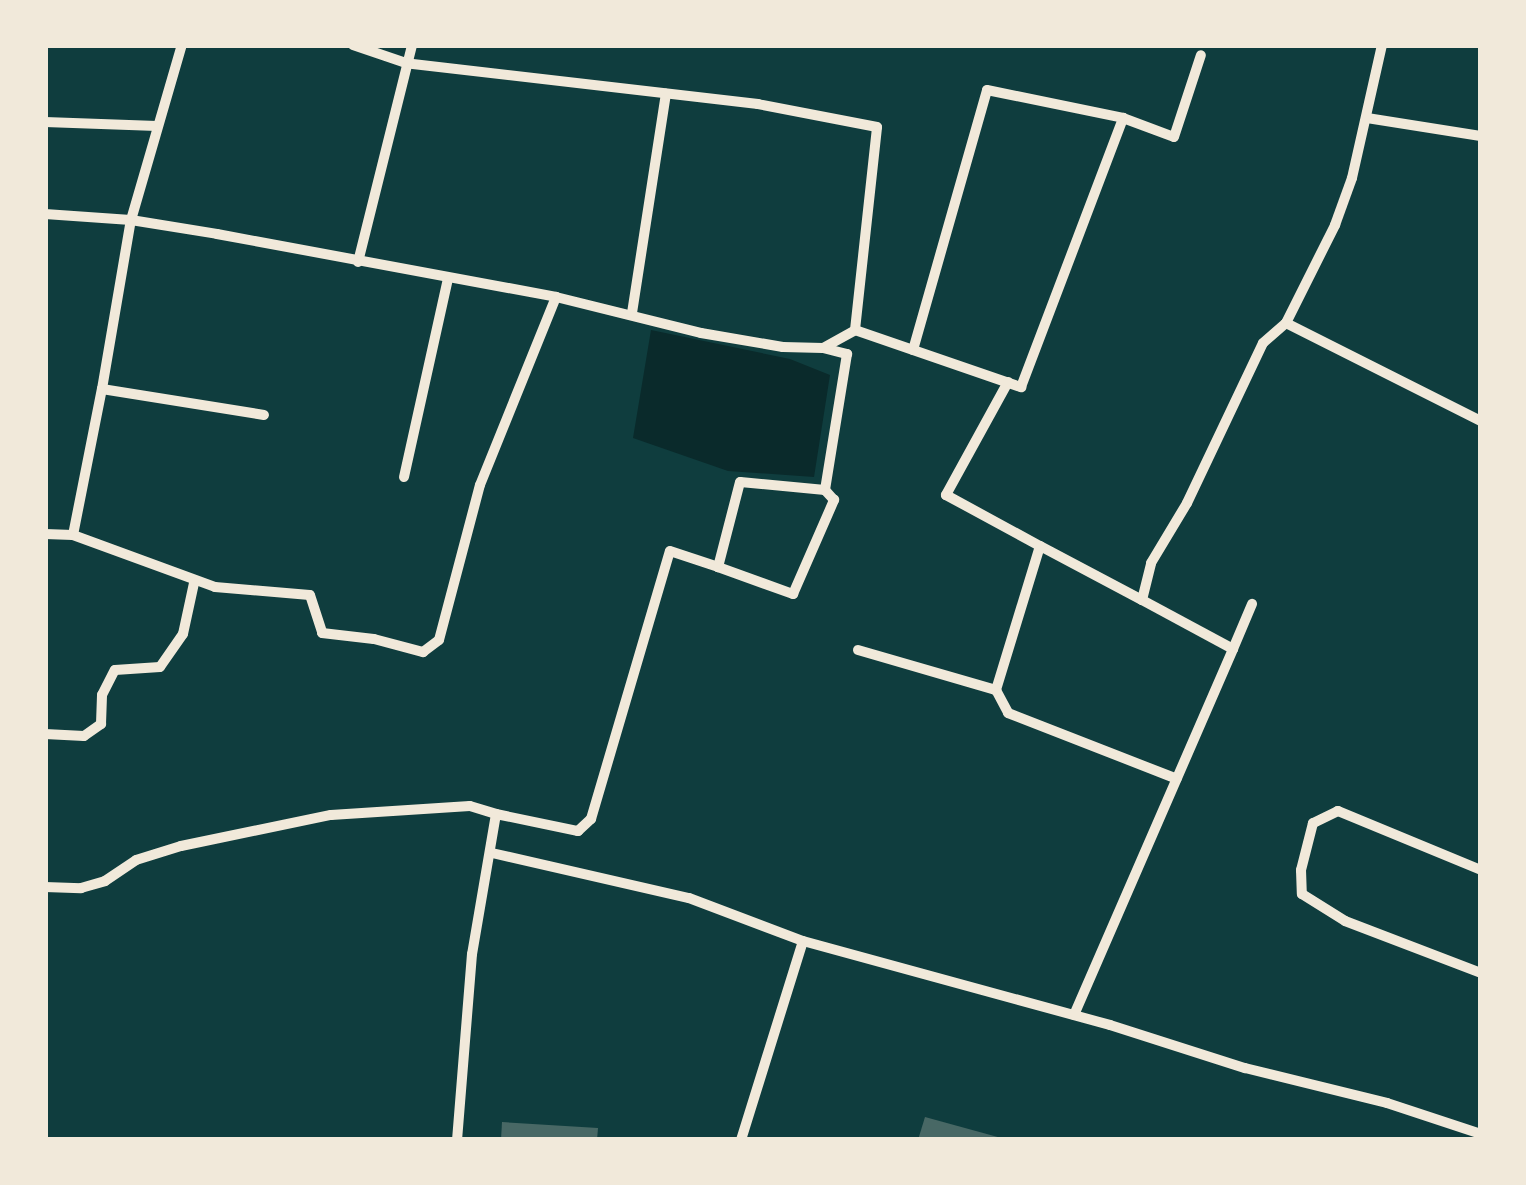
<!DOCTYPE html>
<html>
<head>
<meta charset="utf-8">
<style>
	body { margin:0 }
	#map { position:relative; width:1526px; height:1185px; overflow:hidden; background:#0f3d3e; font-family:"Libre Baskerville",serif }
	div>[style] { position:absolute }
	[style*='--x'] { left:calc(var(--x)*1px); top:calc(var(--y)*1px); width:calc(var(--w)*1px); rotate:calc(var(--a)*1deg) }
	.water>* { inset:0; background:#0a2a2b }
	.building>* { inset:0; background:#486865 }
	.minor>* { height:10px; margin:-5px; padding:0 5px; transform-origin:5px; border-radius:5px; background:#f1e9da }
	span { translate:-50% -50%; white-space:nowrap; text-align:center; line-height:1.15; -webkit-text-stroke:10px #f1e9da; paint-order:stroke }
	.frame { position:absolute; inset:0; border:48px solid #f1e9da; pointer-events:none }
</style>
</head>
<body>
<div id="map">
	<div class="water">
		<div style="clip-path:polygon(651px 330px,790px 359px,830px 375px,814px 477px,728px 471px,633px 438px)"></div>
	</div>
	<div class="building">
		<div style="clip-path:polygon(925px 1117px,1005px 1139px,1005px 1140px,918px 1140px)"></div>
		<div style="clip-path:polygon(502px 1122px,598px 1128px,597px 1140px,501px 1140px)"></div>
	</div>
	<div class="minor">
		<div style="--x:1367;--y:118;--w:115;--a:9"></div>
		<div style="--x:45;--y:122;--w:112;--a:2"></div>
		<div style="--x:45;--y:214;--w:86;--a:4"></div>
		<div style="--x:131;--y:220;--w:87;--a:9.2"></div>
		<div style="--x:217;--y:234;--w:345;--a:10.5"></div>
		<div style="--x:556;--y:297;--w:149;--a:13.9"></div>
		<div style="--x:701;--y:333;--w:83;--a:9.7"></div>
		<div style="--x:783;--y:347;--w:40;--a:1.4"></div>
		<div style="--x:823;--y:348;--w:37;--a:-29"></div>
		<div style="--x:855;--y:330;--w:204;--a:-83.8"></div>
		<div style="--x:877;--y:127;--w:121;--a:-169.1"></div>
		<div style="--x:758;--y:104;--w:354;--a:-173.4"></div>
		<div style="--x:406;--y:63;--w:56;--a:-161.2"></div>
		<div style="--x:358;--y:262;--w:224;--a:-76"></div>
		<div style="--x:632;--y:313;--w:222;--a:-81.2"></div>
		<div style="--x:1286;--y:323;--w:218;--a:26.7"></div>
		<div style="--x:855;--y:330;--w:176;--a:19"></div>
		<div style="--x:1021;--y:387;--w:288;--a:-69.2"></div>
		<div style="--x:1123;--y:118;--w:54;--a:20.4"></div>
		<div style="--x:1174;--y:137;--w:86;--a:-71.8"></div>
		<div style="--x:823;--y:348;--w:25;--a:14"></div>
		<div style="--x:847;--y:354;--w:138;--a:99.2"></div>
		<div style="--x:825;--y:490;--w:85;--a:-174.6"></div>
		<div style="--x:740;--y:482;--w:88;--a:104.5"></div>
		<div style="--x:718;--y:567;--w:80;--a:19.8"></div>
		<div style="--x:793;--y:594;--w:103;--a:-66.4"></div>
		<div style="--x:834;--y:500;--w:13;--a:-132"></div>
		<div style="--x:913;--y:350;--w:270;--a:-74.1"></div>
		<div style="--x:987;--y:90;--w:139;--a:11.6"></div>
		<div style="--x:1008;--y:382;--w:129;--a:118.8"></div>
		<div style="--x:946;--y:495;--w:107;--a:28.5"></div>
		<div style="--x:102;--y:389;--w:171;--a:-80.3"></div>
		<div style="--x:131;--y:220;--w:182;--a:-73.8"></div>
		<div style="--x:404;--y:477;--w:204;--a:-77.5"></div>
		<div style="--x:45;--y:534;--w:28;--a:2"></div>
		<div style="--x:73;--y:535;--w:151;--a:20.1"></div>
		<div style="--x:215;--y:587;--w:95;--a:4.8"></div>
		<div style="--x:310;--y:595;--w:40;--a:72"></div>
		<div style="--x:322;--y:633;--w:52;--a:6.6"></div>
		<div style="--x:374;--y:639;--w:51;--a:14.9"></div>
		<div style="--x:423;--y:652;--w:20;--a:-37"></div>
		<div style="--x:439;--y:640;--w:160;--a:-75.2"></div>
		<div style="--x:480;--y:485;--w:203;--a:-68"></div>
		<div style="--x:73;--y:535;--w:149;--a:-78.8"></div>
		<div style="--x:102;--y:389;--w:164;--a:9.1"></div>
		<div style="--x:1142;--y:600;--w:115;--a:-152.1"></div>
		<div style="--x:1040;--y:546;--w:151;--a:107"></div>
		<div style="--x:996;--y:690;--w:26;--a:62"></div>
		<div style="--x:1008;--y:713;--w:181;--a:21.3"></div>
		<div style="--x:1233;--y:649;--w:49;--a:-67.1"></div>
		<div style="--x:858;--y:650;--w:144;--a:16.2"></div>
		<div style="--x:45;--y:734;--w:39;--a:3"></div>
		<div style="--x:84;--y:736;--w:21;--a:-35"></div>
		<div style="--x:101;--y:724;--w:29;--a:-88"></div>
		<div style="--x:102;--y:695;--w:28;--a:-63"></div>
		<div style="--x:115;--y:670;--w:45;--a:-3.8"></div>
		<div style="--x:160;--y:667;--w:40;--a:-55.1"></div>
		<div style="--x:183;--y:634;--w:52;--a:-77.8"></div>
		<div style="--x:496;--y:814;--w:84;--a:11.7"></div>
		<div style="--x:578;--y:831;--w:18;--a:-43"></div>
		<div style="--x:591;--y:819;--w:279;--a:-73.6"></div>
		<div style="--x:670;--y:551;--w:51;--a:18.4"></div>
		<div style="--x:492;--y:853;--w:202;--a:12.9"></div>
		<div style="--x:689;--y:898;--w:122;--a:20.7"></div>
		<div style="--x:803;--y:941;--w:318;--a:15.3"></div>
		<div style="--x:1110;--y:1025;--w:142;--a:17.7"></div>
		<div style="--x:1245;--y:1068;--w:146;--a:13.8"></div>
		<div style="--x:1387;--y:1103;--w:99;--a:18.3"></div>
		<div style="--x:1481;--y:870;--w:155;--a:-157.6"></div>
		<div style="--x:1338;--y:811;--w:28;--a:154"></div>
		<div style="--x:1313;--y:823;--w:49;--a:104.3"></div>
		<div style="--x:1301;--y:870;--w:24;--a:88"></div>
		<div style="--x:1302;--y:894;--w:51;--a:32.1"></div>
		<div style="--x:1345;--y:921;--w:146;--a:20.9"></div>
		<div style="--x:45;--y:887;--w:36;--a:2"></div>
		<div style="--x:81;--y:888;--w:25;--a:-16"></div>
		<div style="--x:105;--y:881;--w:37;--a:-34"></div>
		<div style="--x:136;--y:860;--w:47;--a:-17.3"></div>
		<div style="--x:181;--y:846;--w:153;--a:-11.7"></div>
		<div style="--x:331;--y:815;--w:139;--a:-3.7"></div>
		<div style="--x:470;--y:806;--w:27;--a:17"></div>
		<div style="--x:496;--y:814;--w:142;--a:99.7"></div>
		<div style="--x:472;--y:954;--w:187;--a:94.6"></div>
		<div style="--x:1074;--y:1015;--w:399;--a:-66.5"></div>
		<div style="--x:1233;--y:649;--w:103;--a:-151.7"></div>
		<div style="--x:1142;--y:600;--w:38;--a:-76"></div>
		<div style="--x:1151;--y:563;--w:70;--a:-59"></div>
		<div style="--x:1187;--y:503;--w:177;--a:-64.6"></div>
		<div style="--x:1263;--y:343;--w:30;--a:-41"></div>
		<div style="--x:1286;--y:323;--w:110;--a:-63.4"></div>
		<div style="--x:1335;--y:225;--w:50;--a:-70.1"></div>
		<div style="--x:1352;--y:178;--w:136;--a:-77.3"></div>
		<div style="--x:741;--y:1140;--w:208;--a:-72.7"></div>
	</div>
	<div class="frame"></div>
</div>
</body>
</html>
